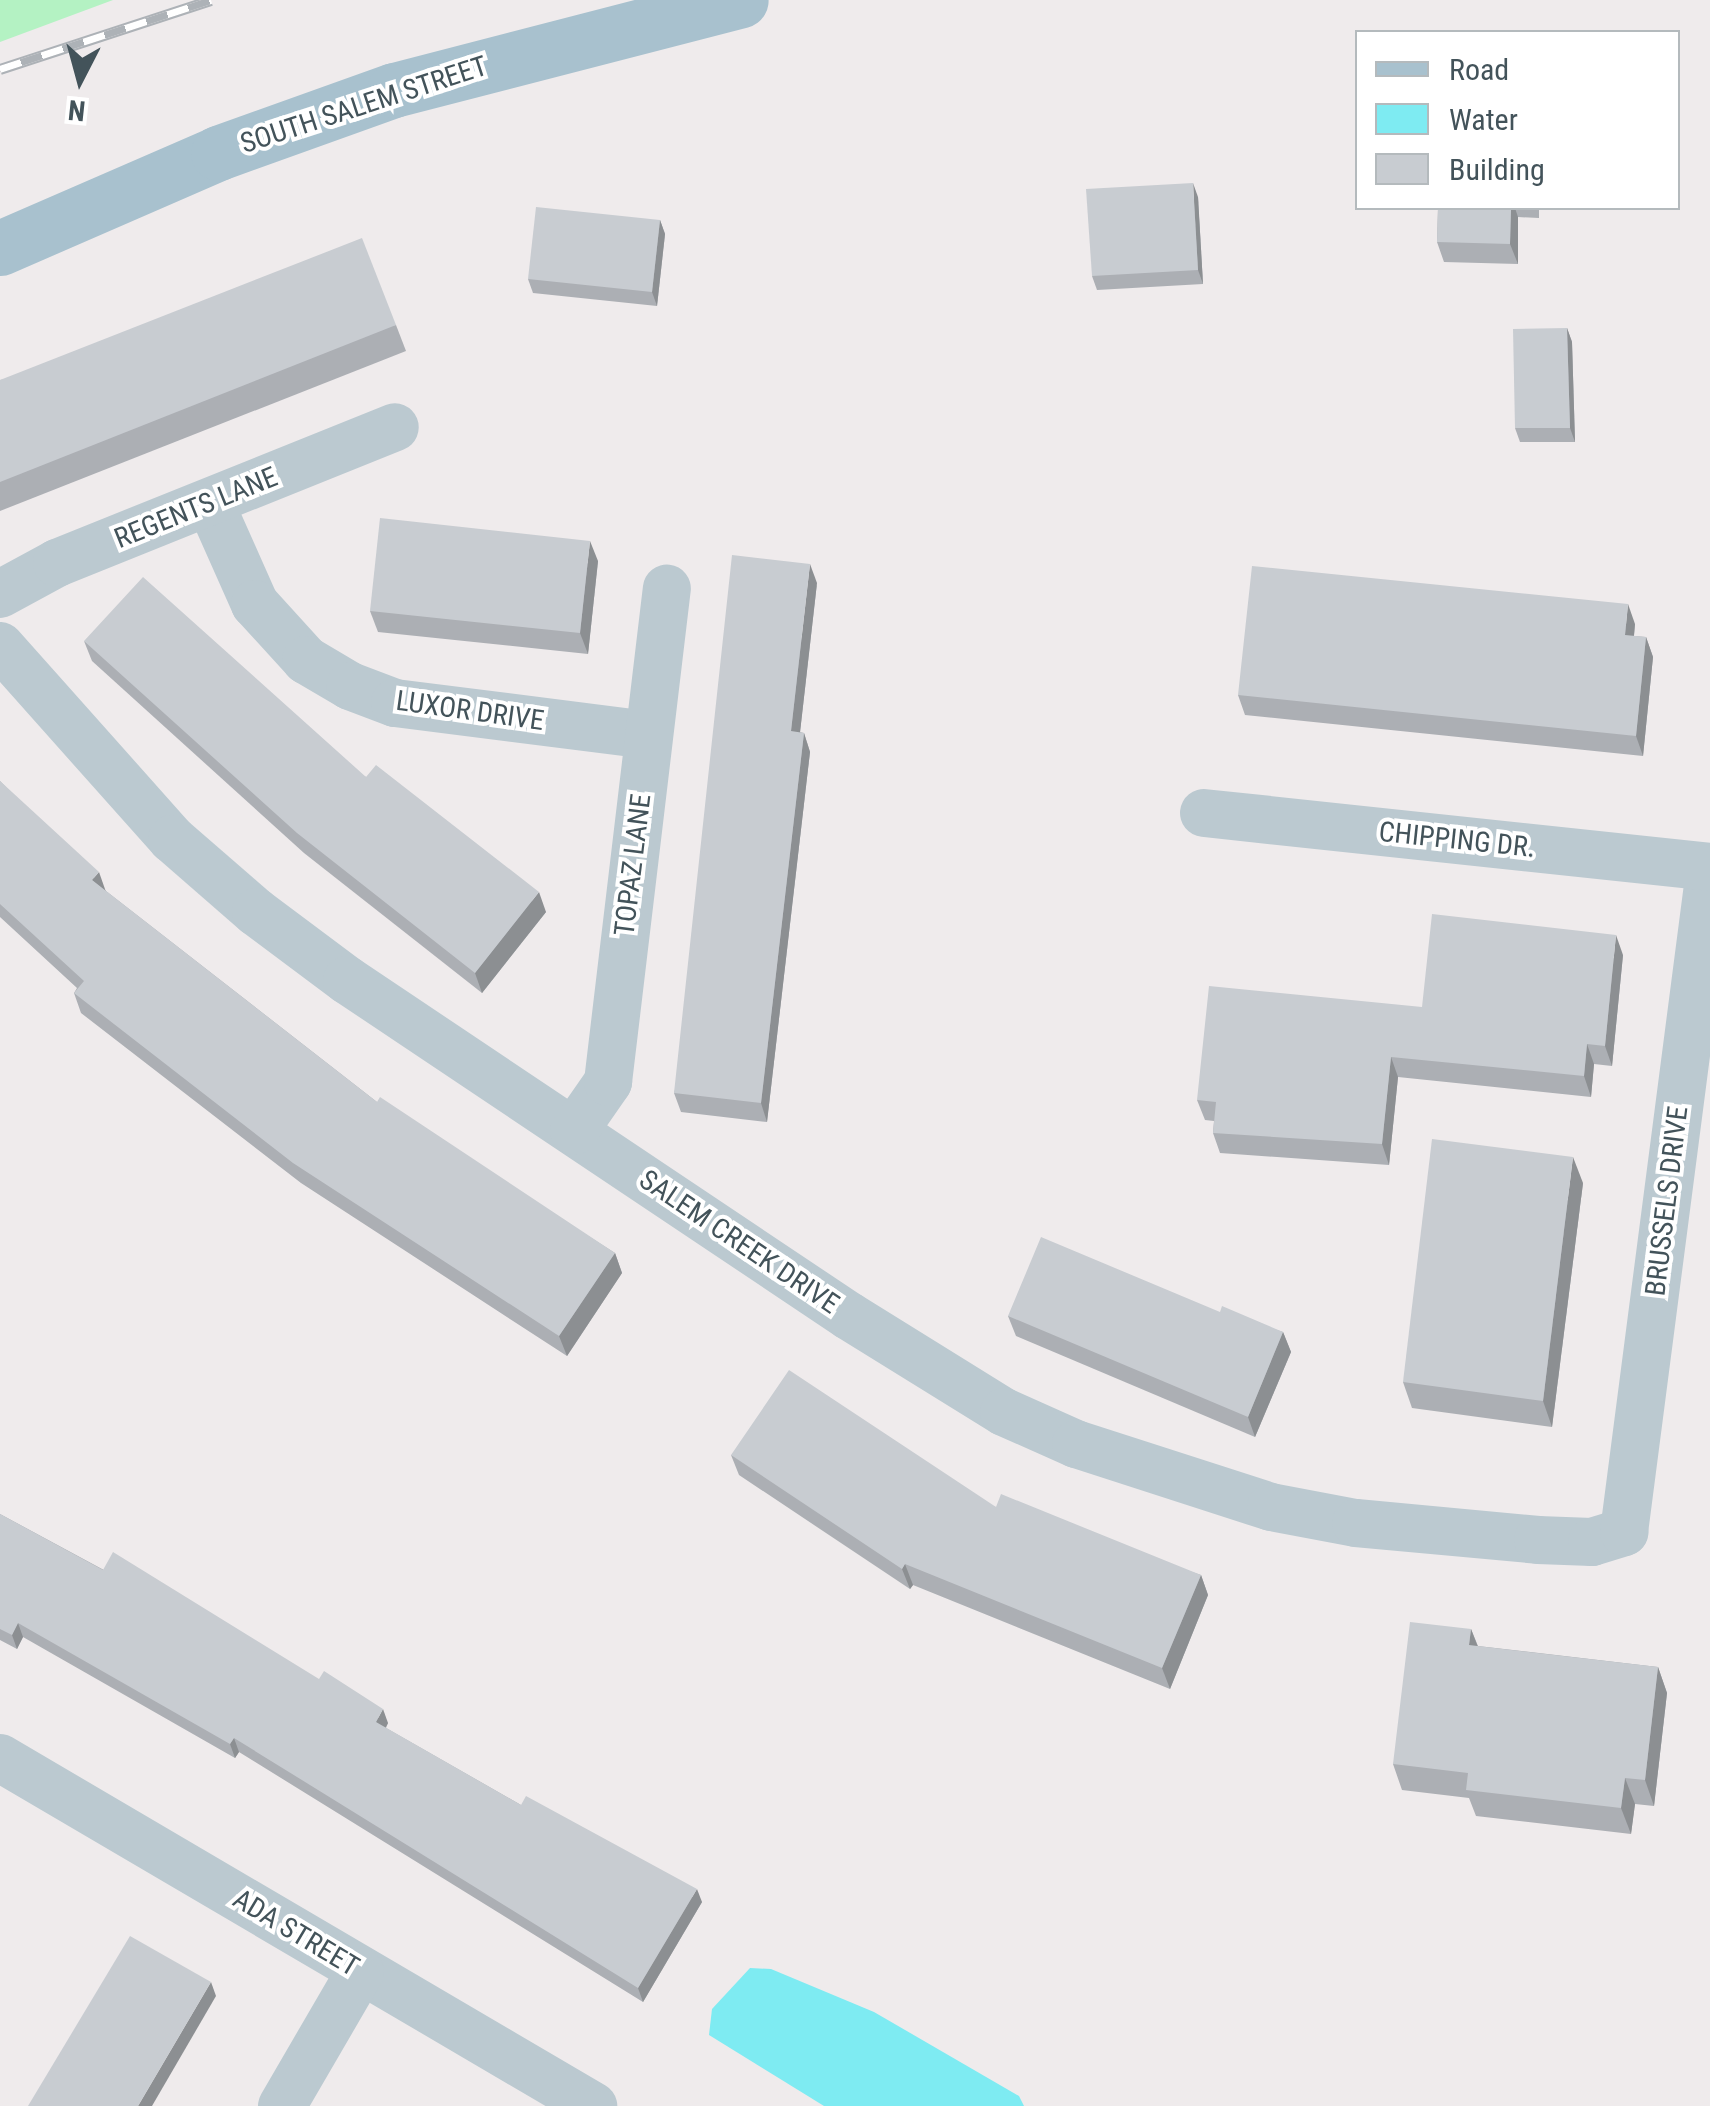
<!DOCTYPE html>
<html>
<head>
<meta charset="utf-8">
<style>
	body { margin:0 }
	#map { position:relative; width:1710px; height:2106px; overflow:hidden; background:#efebec; font-family:"Roboto Condensed",sans-serif }
	div>[style] { position:absolute }
	[style*='--x'] { left:calc(var(--x)*1px); top:calc(var(--y)*1px); width:calc(var(--w)*1px); rotate:calc(var(--a)*1deg) }
	.green>* { inset:0; background:#b4f2c3 }
	.water>* { inset:0; background:#7eebf2 }
	.minor>* { height:48px; margin:-24px; padding:0 24px; transform-origin:24px; border-radius:24px; background:#bbc9d0 }
	.primary>* { height:55px; margin:-27.5px; padding:0 27.5px; transform-origin:27.5px; border-radius:27.5px; background:#a8c1ce }
	.rail>* { height:11px; margin-top:-5.5px; transform-origin:0; background:repeating-linear-gradient(90deg,#fff 0 22px,#adb2b7 0 44px); box-sizing:border-box; border-block:2px solid #adb2b7 }
	.wall>* { inset:0; background:#acafb4 }
	.shaded-wall>* { inset:0; background:#8c8f92 }
	.building>* { inset:0; background:#c8ccd1 }
	span { translate:-50% -50%; white-space:nowrap; text-align:center; line-height:1.15; -webkit-text-stroke:8px #fff; paint-order:stroke }
	.street-label { font-size:28px; color:#43535a }
	.legend { position:absolute; left:1355px; top:30px; width:325px; height:180px; box-sizing:border-box; background:#fff; border:2px solid #b4babd; margin:0; padding:12px 18px; list-style:none; font-size:30px; color:#43535a }
	.legend li { display:flex; align-items:center; gap:20px; height:50px }
	.legend b { width:50px; border:2px solid #b4babd }
	.north { position:absolute; left:30px; top:30px; width:100px; height:100px; -webkit-text-stroke:8px #fff; paint-order:stroke; rotate:186deg; font-size:28px; font-weight:700; line-height:40px; text-align:center; color:#43535a }
	.north::after { content:''; display:block; margin:auto; width:35px; height:45px; background:#43535a; clip-path:polygon(50% 0,100% 100%,50% 72%,0 100%) }
</style>
</head>
<body>
<div id="map">
	<div class="green">
		<div style="clip-path:polygon(0 0,113px 0,0 42px)"></div>
	</div>
	<div class="water">
		<div style="clip-path:polygon(750px 1968px,771px 1969px,874px 2012px,1019px 2096px,1024px 2106px,824px 2106px,709px 2035px,712px 2009px)"></div>
	</div>
	<div class="minor">
		<div style="--x:210;--y:503;--w:111;--a:66"></div>
		<div style="--x:255;--y:604;--w:76;--a:47.7"></div>
		<div style="--x:306;--y:660;--w:51;--a:30.6"></div>
		<div style="--x:350;--y:686;--w:48;--a:20.7"></div>
		<div style="--x:395;--y:703;--w:255;--a:7.2"></div>
		<div style="--x:0;--y:594;--w:65;--a:-28.5"></div>
		<div style="--x:57;--y:563;--w:364;--a:-21.9"></div>
		<div style="--x:0;--y:646;--w:259;--a:48.3"></div>
		<div style="--x:172;--y:839;--w:111;--a:41"></div>
		<div style="--x:256;--y:912;--w:114;--a:36.8"></div>
		<div style="--x:347;--y:980;--w:604;--a:33.8"></div>
		<div style="--x:849;--y:1316;--w:182;--a:31.8"></div>
		<div style="--x:1004;--y:1412;--w:79;--a:24"></div>
		<div style="--x:1076;--y:1444;--w:205;--a:17.9"></div>
		<div style="--x:1271;--y:1507;--w:86;--a:10.7"></div>
		<div style="--x:1356;--y:1523;--w:183;--a:5.3"></div>
		<div style="--x:1538;--y:1540;--w:54;--a:2.1"></div>
		<div style="--x:1592;--y:1542;--w:34;--a:-17"></div>
		<div style="--x:1624;--y:1532;--w:668;--a:-82.6"></div>
		<div style="--x:1204;--y:813;--w:509;--a:6.09"></div>
		<div style="--x:574;--y:1131;--w:60;--a:-55.2"></div>
		<div style="--x:608;--y:1082;--w:497;--a:-83.2"></div>
		<div style="--x:0;--y:1758;--w:688;--a:30.41"></div>
		<div style="--x:282;--y:2106;--w:155;--a:-59.8"></div>
	</div>
	<div class="primary">
		<div style="--x:0;--y:248;--w:238;--a:-23.5"></div>
		<div style="--x:218;--y:153;--w:187;--a:-19.7"></div>
		<div style="--x:394;--y:90;--w:358;--a:-14.5"></div>
	</div>
	<div class="rail">
		<div style="--x:0;--y:69;--w:222;--a:-18.1"></div>
	</div>
	<div class="wall">
		<div style="clip-path:polygon(1198px 197px,1203px 284px,1097px 290px,1092px 276px)"></div>
		<div style="clip-path:polygon(1438px 208px,1539px 208px,1539px 218px,1518px 217px,1518px 264px,1444px 262px,1437px 242px)"></div>
		<div style="clip-path:polygon(660px 220px,665px 234px,657px 306px,533px 293px,528px 279px)"></div>
		<div style="clip-path:polygon(396px 325px,406px 351px,0 511px,0 380px)"></div>
		<div style="clip-path:polygon(1567px 328px,1572px 342px,1575px 442px,1520px 442px,1515px 428px)"></div>
		<div style="clip-path:polygon(598px 561px,588px 654px,378px 632px,370px 611px)"></div>
		<div style="clip-path:polygon(817px 583px,800px 732px,804px 733px,810px 752px,767px 1122px,681px 1112px,674px 1093px)"></div>
		<div style="clip-path:polygon(1635px 624px,1634px 636px,1646px 637px,1653px 657px,1643px 756px,1245px 715px,1238px 695px)"></div>
		<div style="clip-path:polygon(84px 641px,366px 777px,546px 912px,482px 993px,304px 853px,92px 661px)"></div>
		<div style="clip-path:polygon(0 781px,106px 891px,377px 1102px,615px 1253px,622px 1273px,567px 1356px,301px 1183px,81px 1013px,74px 993px,77px 988px,0 917px)"></div>
		<div style="clip-path:polygon(1623px 955px,1612px 1066px,1594px 1064px,1591px 1097px,1398px 1077px,1389px 1165px,1220px 1153px,1213px 1133px,1214px 1121px,1205px 1120px,1197px 1100px)"></div>
		<div style="clip-path:polygon(1583px 1183px,1552px 1427px,1412px 1408px,1403px 1382px)"></div>
		<div style="clip-path:polygon(1220px 1312px,1283px 1332px,1291px 1352px,1255px 1437px,1016px 1336px,1008px 1316px)"></div>
		<div style="clip-path:polygon(731px 1455px,996px 1507px,1201px 1575px,1208px 1595px,1170px 1689px,913px 1585px,910px 1589px,739px 1475px)"></div>
		<div style="clip-path:polygon(0 1514px,388px 1723px,386px 1728px,521px 1805px,702px 1902px,643px 2002px,239px 1752px,235px 1758px,23px 1637px,17px 1649px,0 1640px)"></div>
		<div style="clip-path:polygon(1471px 1629px,1478px 1646px,1658px 1667px,1667px 1693px,1654px 1806px,1635px 1804px,1631px 1834px,1476px 1816px,1469px 1798px,1402px 1790px,1393px 1764px)"></div>
	</div>
	<div class="shaded-wall">
		<div style="clip-path:polygon(1193px 183px,1198px 197px,1203px 284px,1198px 270px)"></div>
		<div style="clip-path:polygon(1511px 208px,1515px 208px,1518px 217px,1518px 264px,1510px 244px)"></div>
		<div style="clip-path:polygon(660px 220px,665px 234px,657px 306px,652px 292px)"></div>
		<div style="clip-path:polygon(1567px 328px,1572px 342px,1575px 442px,1570px 428px)"></div>
		<div style="clip-path:polygon(590px 541px,598px 561px,588px 654px,580px 633px)"></div>
		<div style="clip-path:polygon(810px 564px,817px 583px,798px 750px,791px 731px)"></div>
		<div style="clip-path:polygon(1628px 604px,1635px 624px,1632px 655px,1625px 635px)"></div>
		<div style="clip-path:polygon(1646px 637px,1653px 657px,1643px 756px,1636px 736px)"></div>
		<div style="clip-path:polygon(804px 733px,810px 752px,767px 1122px,761px 1103px)"></div>
		<div style="clip-path:polygon(99px 872px,106px 892px,92px 880px)"></div>
		<div style="clip-path:polygon(539px 892px,546px 912px,482px 993px,475px 973px)"></div>
		<div style="clip-path:polygon(1616px 935px,1623px 955px,1612px 1066px,1605px 1046px)"></div>
		<div style="clip-path:polygon(1587px 1044px,1594px 1064px,1591px 1097px,1584px 1076px)"></div>
		<div style="clip-path:polygon(1391px 1057px,1398px 1077px,1389px 1165px,1382px 1144px)"></div>
		<div style="clip-path:polygon(1573px 1157px,1583px 1183px,1552px 1427px,1543px 1401px)"></div>
		<div style="clip-path:polygon(615px 1253px,622px 1273px,567px 1356px,559px 1336px)"></div>
		<div style="clip-path:polygon(1283px 1332px,1291px 1352px,1255px 1437px,1248px 1417px)"></div>
		<div style="clip-path:polygon(905px 1564px,913px 1585px,910px 1589px,902px 1569px)"></div>
		<div style="clip-path:polygon(1201px 1575px,1208px 1595px,1170px 1689px,1162px 1668px)"></div>
		<div style="clip-path:polygon(18px 1623px,23px 1637px,17px 1649px,12px 1635px)"></div>
		<div style="clip-path:polygon(1471px 1629px,1481px 1655px,1469px 1645px)"></div>
		<div style="clip-path:polygon(1658px 1667px,1667px 1693px,1654px 1806px,1645px 1780px)"></div>
		<div style="clip-path:polygon(383px 1709px,388px 1723px,381px 1736px,376px 1722px)"></div>
		<div style="clip-path:polygon(234px 1738px,239px 1752px,235px 1758px,230px 1744px)"></div>
		<div style="clip-path:polygon(1625px 1778px,1635px 1804px,1631px 1834px,1621px 1808px)"></div>
		<div style="clip-path:polygon(697px 1889px,702px 1902px,643px 2002px,638px 1988px)"></div>
		<div style="clip-path:polygon(211px 1982px,216px 1996px,152px 2106px,138px 2106px)"></div>
	</div>
	<div class="building">
		<div style="clip-path:polygon(1193px 183px,1198px 270px,1092px 276px,1086px 189px)"></div>
		<div style="clip-path:polygon(536px 207px,660px 220px,652px 292px,528px 279px)"></div>
		<div style="clip-path:polygon(1438px 208px,1511px 208px,1510px 244px,1437px 242px)"></div>
		<div style="clip-path:polygon(362px 238px,396px 325px,0 482px,0 380px)"></div>
		<div style="clip-path:polygon(1567px 328px,1570px 428px,1515px 428px,1513px 329px)"></div>
		<div style="clip-path:polygon(380px 518px,590px 541px,580px 633px,370px 611px)"></div>
		<div style="clip-path:polygon(732px 555px,810px 564px,791px 731px,804px 733px,761px 1103px,674px 1093px)"></div>
		<div style="clip-path:polygon(1252px 566px,1628px 604px,1625px 635px,1646px 637px,1636px 736px,1238px 695px)"></div>
		<div style="clip-path:polygon(143px 577px,366px 777px,376px 765px,539px 892px,475px 973px,297px 833px,84px 641px)"></div>
		<div style="clip-path:polygon(0 781px,99px 872px,92px 880px,377px 1102px,380px 1097px,615px 1253px,559px 1336px,293px 1163px,74px 993px,84px 981px,0 904px)"></div>
		<div style="clip-path:polygon(1432px 914px,1616px 935px,1605px 1046px,1587px 1044px,1584px 1076px,1391px 1057px,1382px 1144px,1213px 1133px,1216px 1102px,1197px 1100px,1209px 986px,1422px 1007px)"></div>
		<div style="clip-path:polygon(1432px 1139px,1573px 1157px,1543px 1401px,1403px 1382px)"></div>
		<div style="clip-path:polygon(1041px 1237px,1220px 1312px,1222px 1306px,1283px 1332px,1248px 1417px,1008px 1316px)"></div>
		<div style="clip-path:polygon(789px 1370px,996px 1507px,1001px 1494px,1201px 1575px,1162px 1668px,905px 1564px,902px 1569px,731px 1455px)"></div>
		<div style="clip-path:polygon(0 1514px,103px 1570px,113px 1552px,319px 1679px,324px 1671px,383px 1709px,376px 1722px,521px 1805px,526px 1796px,697px 1889px,638px 1988px,234px 1738px,230px 1744px,18px 1623px,12px 1635px,0 1629px)"></div>
		<div style="clip-path:polygon(1410px 1622px,1471px 1629px,1469px 1645px,1658px 1667px,1645px 1780px,1625px 1778px,1621px 1808px,1466px 1790px,1468px 1773px,1393px 1764px)"></div>
		<div style="clip-path:polygon(130px 1936px,211px 1982px,138px 2106px,28px 2106px)"></div>
	</div>
	<div class="street-label">
		<span style="left:364px;top:105px;rotate:-18deg">SOUTH SALEM STREET</span>
		<span style="left:196px;top:508px;rotate:-22deg">REGENTS LANE</span>
		<span style="left:470px;top:711px;rotate:8deg">LUXOR DRIVE</span>
		<span style="left:1457px;top:840px;rotate:6deg">CHIPPING DR.</span>
		<span style="left:633px;top:865px;rotate:-83deg">TOPAZ LANE</span>
		<span style="left:1667px;top:1201px;rotate:-83deg">BRUSSELS DRIVE</span>
		<span style="left:739px;top:1242px;rotate:34deg">SALEM CREEK DRIVE</span>
		<span style="left:296px;top:1933px;rotate:31deg">ADA STREET</span>
	</div>
	<ul class="legend">
	<li><b style="height:12px;background:#a8c1ce"></b>Road</li>
	<li><b style="height:28px;background:#7eebf2"></b>Water</li>
	<li><b style="height:28px;background:#c8ccd1"></b>Building</li>
	</ul>
	<div class="north">N</div>
</div>
</body>
</html>
